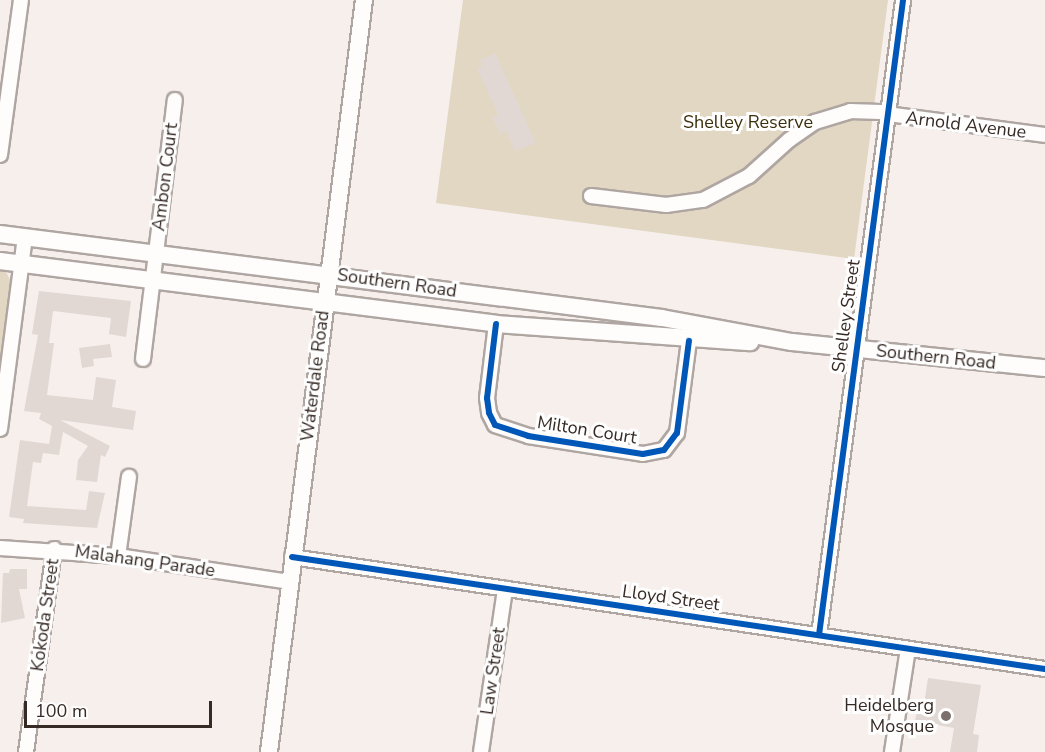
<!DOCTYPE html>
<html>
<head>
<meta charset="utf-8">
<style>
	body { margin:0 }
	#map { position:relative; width:1045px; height:752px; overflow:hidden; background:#f7efec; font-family:"Nunito Sans",sans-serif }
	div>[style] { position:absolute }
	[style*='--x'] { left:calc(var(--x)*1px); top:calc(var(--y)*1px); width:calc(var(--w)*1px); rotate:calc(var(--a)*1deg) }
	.green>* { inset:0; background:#e2d7c2 }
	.building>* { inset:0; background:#e1d8d3 }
	.roads { filter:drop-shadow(2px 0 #afa6a2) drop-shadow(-2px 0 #afa6a2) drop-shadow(0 2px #afa6a2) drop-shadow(0 -2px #afa6a2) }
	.minor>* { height:14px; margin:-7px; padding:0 7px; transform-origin:7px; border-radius:7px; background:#fefdfc }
	.major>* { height:16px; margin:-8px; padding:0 8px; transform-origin:8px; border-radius:8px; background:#fefdfc }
	.cycleway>* { height:6px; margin:-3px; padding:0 3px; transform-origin:3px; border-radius:3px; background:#0057b8 }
	.dots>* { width:16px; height:16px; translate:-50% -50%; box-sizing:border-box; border:3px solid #fefefe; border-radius:50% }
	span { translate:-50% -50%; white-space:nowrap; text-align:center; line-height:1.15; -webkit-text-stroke:6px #fefefe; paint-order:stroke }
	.park-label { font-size:18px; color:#3c2f0b }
	.street-label { font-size:18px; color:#362a25 }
	.poi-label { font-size:18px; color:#362a25 }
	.right { translate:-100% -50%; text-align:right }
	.scale { position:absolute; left:24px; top:701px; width:188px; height:27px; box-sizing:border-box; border:3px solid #362a25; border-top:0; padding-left:8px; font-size:18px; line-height:21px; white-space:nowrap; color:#362a25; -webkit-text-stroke:4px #fefefe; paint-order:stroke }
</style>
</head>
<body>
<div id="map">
	<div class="green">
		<div style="clip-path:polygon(463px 0,888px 0,854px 259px,436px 203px)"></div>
		<div style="clip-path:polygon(0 271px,6px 272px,13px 285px,0 366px)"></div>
	</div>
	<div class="building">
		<div style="clip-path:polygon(495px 53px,536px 143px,515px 151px,506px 131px,500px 133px,492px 117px,498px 114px,477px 68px,482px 66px,480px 60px)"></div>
		<div style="clip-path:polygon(39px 291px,131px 301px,126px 337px,109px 334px,111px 318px,53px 311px,49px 343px,54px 343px,47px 395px,93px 400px,96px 377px,116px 380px,112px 407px,136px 411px,133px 430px,60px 420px,110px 446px,105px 457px,101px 455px,97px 482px,76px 480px,78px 460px,88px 446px,63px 432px,59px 455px,43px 453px,41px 463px,33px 462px,27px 506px,86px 510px,89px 491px,105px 493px,97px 528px,23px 523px,24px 519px,9px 517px,20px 440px,49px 444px,52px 426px,39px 419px,41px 413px,24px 411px,38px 335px,32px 334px)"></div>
		<div style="clip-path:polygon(110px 344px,112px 357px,93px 359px,94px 366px,82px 368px,79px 348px)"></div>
		<div style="clip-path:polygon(10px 569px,27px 569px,27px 589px,19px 589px,25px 618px,1px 623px,3px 573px,9px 573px)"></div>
		<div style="clip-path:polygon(928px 678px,981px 685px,973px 734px,979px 735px,977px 752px,950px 752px,954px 728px,915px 721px,917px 711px,923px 711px)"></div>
	</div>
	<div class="roads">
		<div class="minor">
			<div style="--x:888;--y:114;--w:158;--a:7.6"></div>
			<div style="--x:0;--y:155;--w:156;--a:-82.3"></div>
			<div style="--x:591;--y:196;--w:76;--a:6.8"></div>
			<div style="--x:666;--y:205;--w:37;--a:-8"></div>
			<div style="--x:703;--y:200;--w:52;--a:-27.6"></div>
			<div style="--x:749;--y:176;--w:54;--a:-42"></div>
			<div style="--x:789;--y:140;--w:32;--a:-35"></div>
			<div style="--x:815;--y:122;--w:37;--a:-17"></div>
			<div style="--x:850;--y:111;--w:38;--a:2"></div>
			<div style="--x:496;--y:324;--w:75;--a:96.9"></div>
			<div style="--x:487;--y:398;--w:15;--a:82"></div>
			<div style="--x:489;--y:413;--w:13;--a:63"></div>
			<div style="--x:495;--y:425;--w:35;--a:18"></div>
			<div style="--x:528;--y:436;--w:116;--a:8.9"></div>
			<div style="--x:643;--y:454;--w:21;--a:-11"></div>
			<div style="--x:664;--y:450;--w:21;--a:-53"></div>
			<div style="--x:677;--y:433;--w:93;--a:-82.6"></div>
			<div style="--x:143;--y:359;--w:261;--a:-83"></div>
			<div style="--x:0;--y:429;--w:194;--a:-82.6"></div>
			<div style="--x:0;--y:548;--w:118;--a:3.9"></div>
			<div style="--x:118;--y:556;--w:173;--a:8.6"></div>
			<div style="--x:118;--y:556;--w:80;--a:-82.1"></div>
			<div style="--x:292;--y:557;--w:761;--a:8.46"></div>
			<div style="--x:819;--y:635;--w:641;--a:-82.46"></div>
			<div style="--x:26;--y:752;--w:205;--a:-82.1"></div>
			<div style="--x:481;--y:752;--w:165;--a:-81.6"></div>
			<div style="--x:892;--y:752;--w:104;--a:-81.2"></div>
		</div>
		<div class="major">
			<div style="--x:0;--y:234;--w:667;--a:7.23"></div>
			<div style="--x:662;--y:318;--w:132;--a:10.5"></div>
			<div style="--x:792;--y:342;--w:254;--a:5.9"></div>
			<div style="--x:0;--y:261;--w:500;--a:7.2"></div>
			<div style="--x:496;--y:324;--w:255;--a:4.1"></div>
			<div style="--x:269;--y:752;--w:758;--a:-82.8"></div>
		</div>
	</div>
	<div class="cycleway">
		<div style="--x:496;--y:324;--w:75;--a:96.9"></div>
		<div style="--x:487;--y:398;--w:15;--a:82"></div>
		<div style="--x:489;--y:413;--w:13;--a:63"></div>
		<div style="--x:495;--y:425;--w:35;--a:18"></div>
		<div style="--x:528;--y:436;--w:116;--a:8.9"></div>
		<div style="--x:643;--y:454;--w:21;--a:-11"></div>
		<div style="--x:664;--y:450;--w:21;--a:-53"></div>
		<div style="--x:677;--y:433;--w:93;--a:-82.6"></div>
		<div style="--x:292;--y:557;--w:761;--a:8.46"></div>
		<div style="--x:819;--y:635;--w:641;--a:-82.46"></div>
	</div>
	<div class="dots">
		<div style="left:946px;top:716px;background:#7a6f6b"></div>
	</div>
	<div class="park-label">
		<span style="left:748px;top:122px">Shelley Reserve</span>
	</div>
	<div class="street-label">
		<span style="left:966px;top:125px;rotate:7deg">Arnold Avenue</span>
		<span style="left:165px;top:177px;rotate:-83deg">Ambon Court</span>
		<span style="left:397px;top:283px;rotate:8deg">Southern Road</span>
		<span style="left:846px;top:316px;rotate:-82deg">Shelley Street</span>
		<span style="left:936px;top:357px;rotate:6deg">Southern Road</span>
		<span style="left:315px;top:376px;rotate:-83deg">Waterdale Road</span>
		<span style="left:587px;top:430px;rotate:9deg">Milton Court</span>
		<span style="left:145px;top:561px;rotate:8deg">Malahang Parade</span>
		<span style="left:671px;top:598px;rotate:8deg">Lloyd Street</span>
		<span style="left:45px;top:615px;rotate:-82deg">Kokoda Street</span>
		<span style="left:493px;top:671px;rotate:-82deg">Law Street</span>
	</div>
	<div class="poi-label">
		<span class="right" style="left:934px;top:716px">Heidelberg<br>Mosque</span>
	</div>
	<div class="scale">100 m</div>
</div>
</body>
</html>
